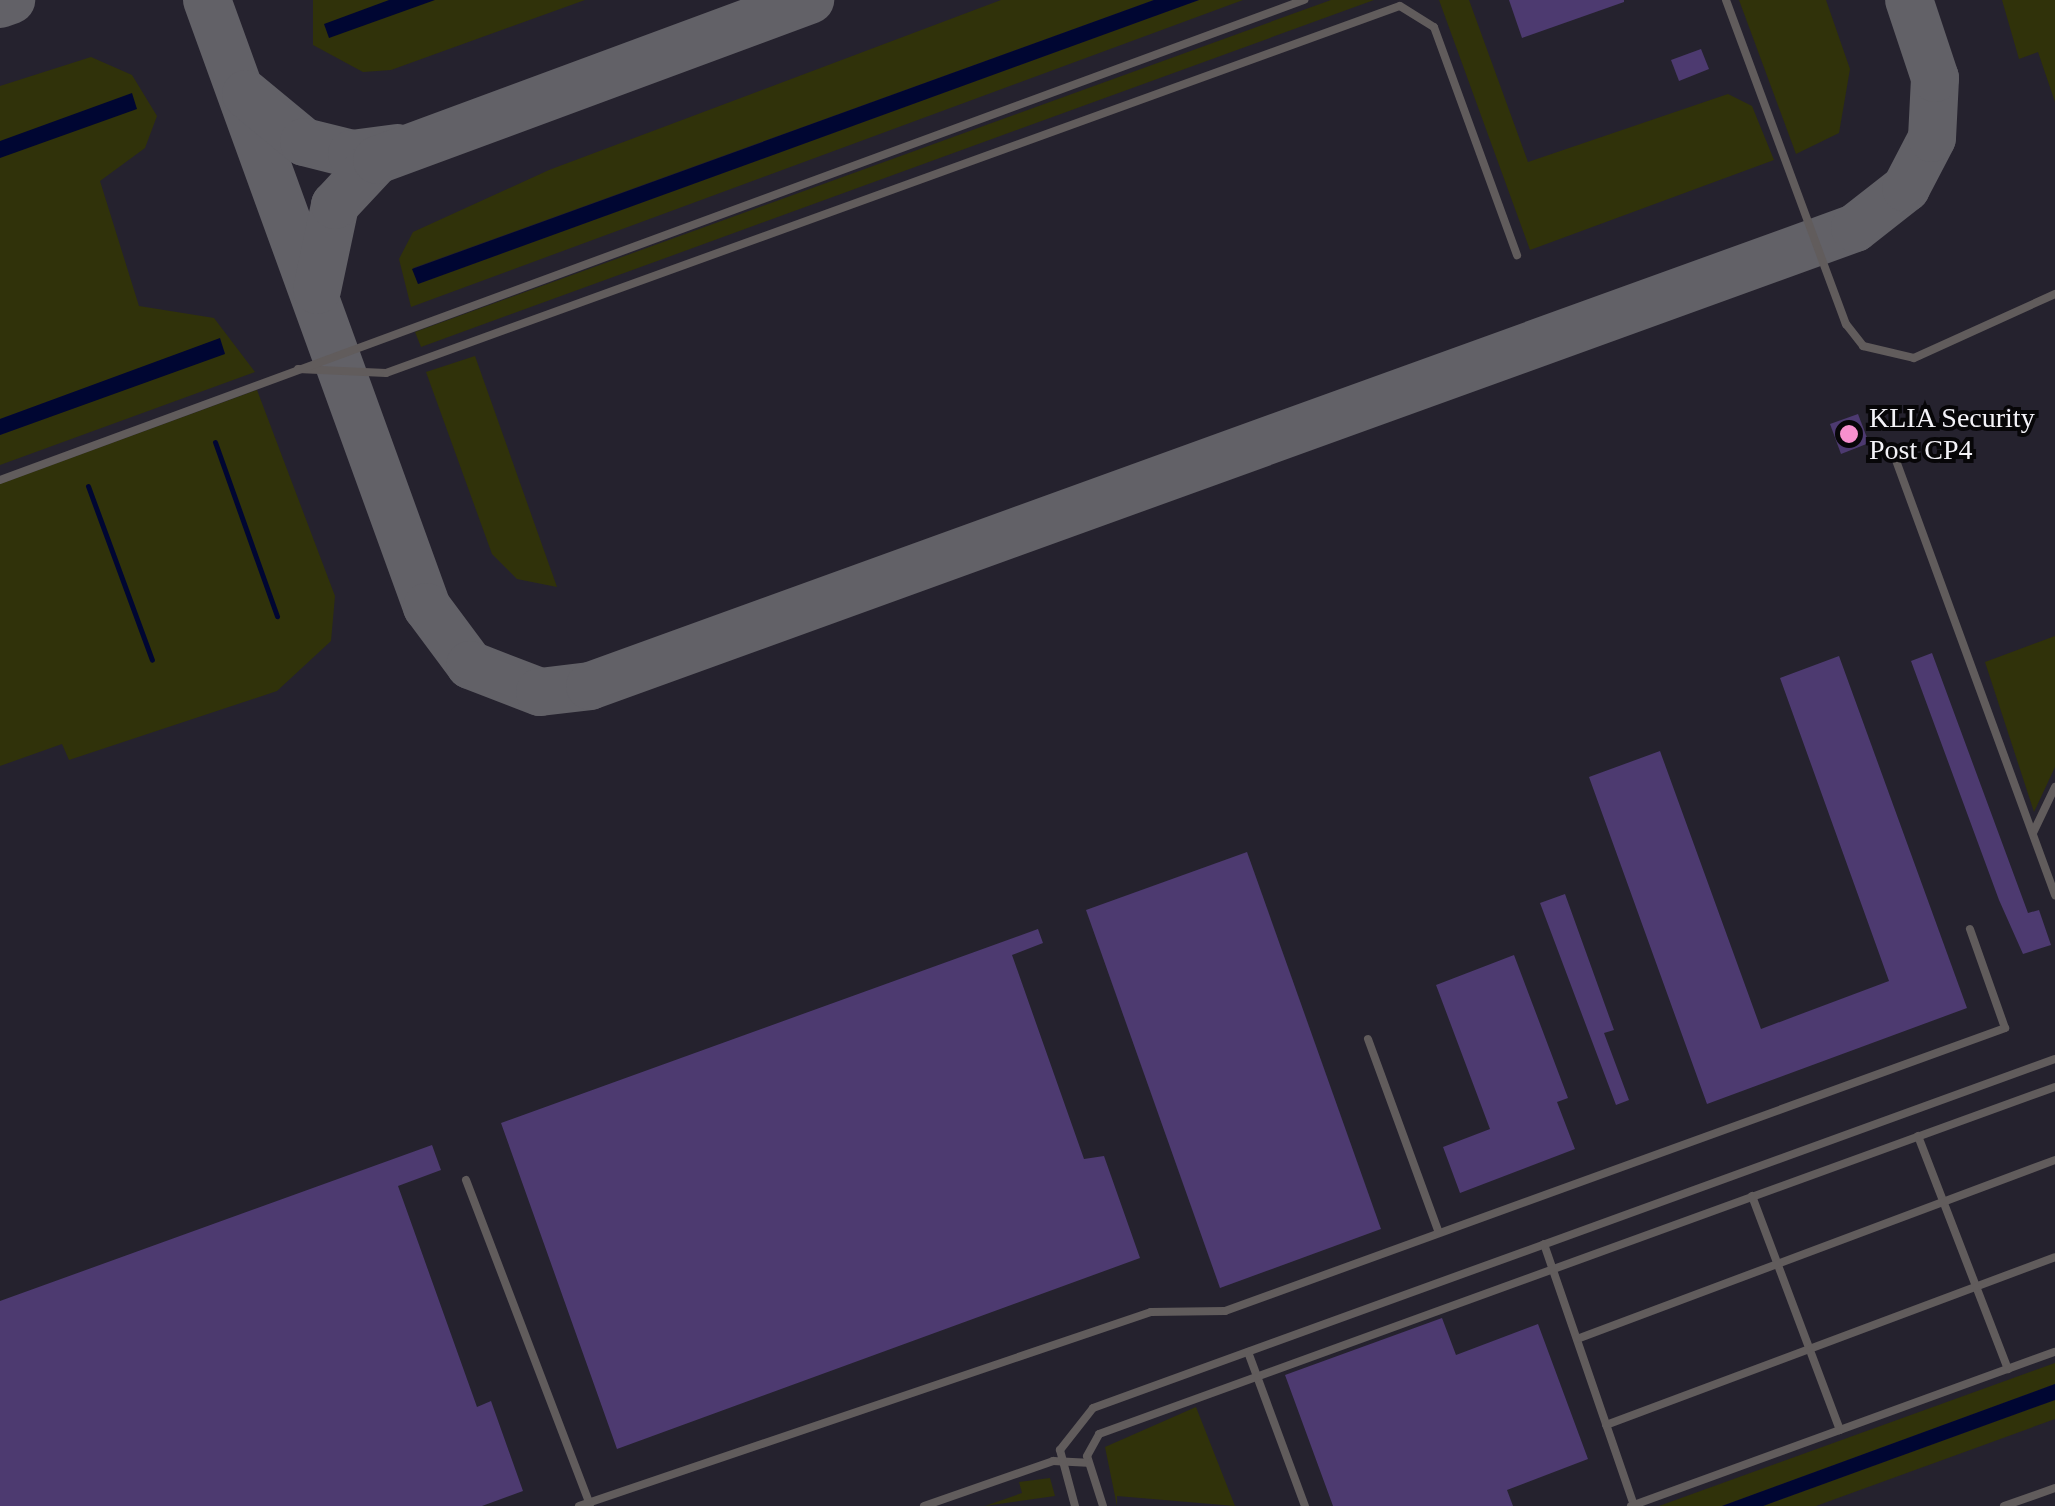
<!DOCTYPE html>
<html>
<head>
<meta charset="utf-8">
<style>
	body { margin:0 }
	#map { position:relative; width:2055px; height:1506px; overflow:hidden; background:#1c1a21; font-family:Georgia,serif }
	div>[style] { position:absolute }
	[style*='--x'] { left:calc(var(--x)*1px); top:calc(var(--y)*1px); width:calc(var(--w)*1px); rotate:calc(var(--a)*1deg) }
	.built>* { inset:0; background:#25222e }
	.green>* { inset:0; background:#30320a }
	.water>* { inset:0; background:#000632 }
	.stream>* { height:5px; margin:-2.5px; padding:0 2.5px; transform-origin:2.5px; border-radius:2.5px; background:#000632 }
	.taxiway>* { height:48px; margin:-24px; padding:0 24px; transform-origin:24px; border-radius:24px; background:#626167 }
	.building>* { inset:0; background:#4d3a70 }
	.lane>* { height:8px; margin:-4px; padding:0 4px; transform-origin:4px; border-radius:4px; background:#615c5c }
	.dots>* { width:28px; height:28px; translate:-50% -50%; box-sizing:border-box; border:5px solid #070608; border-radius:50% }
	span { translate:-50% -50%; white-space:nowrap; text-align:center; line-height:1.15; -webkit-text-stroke:8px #070608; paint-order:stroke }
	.poi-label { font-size:28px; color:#f4f3f8 }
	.left { translate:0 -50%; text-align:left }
</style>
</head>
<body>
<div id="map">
	<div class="built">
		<div style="clip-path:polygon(0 0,2055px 0,2055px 1506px,0 1506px)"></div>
	</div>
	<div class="green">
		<div style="clip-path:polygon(313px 0,585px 0,391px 70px,363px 72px,313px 45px)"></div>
		<div style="clip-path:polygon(1001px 0,1154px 0,413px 268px,418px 284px,1199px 0,1243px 0,411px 307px,399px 259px,413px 232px,549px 170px)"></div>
		<div style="clip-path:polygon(1331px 0,1374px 0,421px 347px,415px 332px)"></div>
		<div style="clip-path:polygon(1439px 0,1469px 0,1528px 162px,1728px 94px,1752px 106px,1774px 160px,1530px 250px)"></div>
		<div style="clip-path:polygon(1739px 0,1826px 0,1850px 69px,1839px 133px,1796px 154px)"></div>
		<div style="clip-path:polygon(2002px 0,2055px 0,2055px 102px,2038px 52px,2019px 59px)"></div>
		<div style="clip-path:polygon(91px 57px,132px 75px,157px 116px,145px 148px,100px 181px,139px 306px,214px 318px,255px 372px,0 465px,0 435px,225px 353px,219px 339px,0 419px,0 86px)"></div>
		<div style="clip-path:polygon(475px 356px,557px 587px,517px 579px,492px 554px,426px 372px)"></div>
		<div style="clip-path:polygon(257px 390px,335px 596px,331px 641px,277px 691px,69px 760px,62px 744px,0 766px,0 484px)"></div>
		<div style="clip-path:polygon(2055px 636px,2055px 767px,2034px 812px,1985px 662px)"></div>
		<div style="clip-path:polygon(2055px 1363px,2055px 1384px,1722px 1506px,1659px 1506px)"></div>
		<div style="clip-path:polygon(2055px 1400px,2055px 1419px,1816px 1506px,1763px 1506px)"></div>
		<div style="clip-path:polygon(1196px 1407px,1235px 1506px,1117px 1496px,1117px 1506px,1105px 1447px)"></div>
		<div style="clip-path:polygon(1050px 1478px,1055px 1496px,985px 1506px,1022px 1493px,1019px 1482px)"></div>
	</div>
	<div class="water">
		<div style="clip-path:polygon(389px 0,435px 0,329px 38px,324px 24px)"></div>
		<div style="clip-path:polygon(1154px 0,1199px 0,418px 284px,412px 269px)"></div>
		<div style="clip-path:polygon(132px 93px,137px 109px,0 158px,0 141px)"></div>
		<div style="clip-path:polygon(220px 338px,225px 354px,0 435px,0 419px)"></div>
		<div style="clip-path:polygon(2055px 1384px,2055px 1400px,1763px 1506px,1722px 1506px)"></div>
	</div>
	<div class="stream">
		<div style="--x:215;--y:442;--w:185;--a:70.4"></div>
		<div style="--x:88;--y:486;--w:185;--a:69.8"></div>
	</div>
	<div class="taxiway">
		<div style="--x:207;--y:0;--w:646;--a:70.08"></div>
		<div style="--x:427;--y:607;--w:72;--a:53.4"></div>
		<div style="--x:470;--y:665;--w:75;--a:21.1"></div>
		<div style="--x:540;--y:692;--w:50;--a:-6.8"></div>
		<div style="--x:590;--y:686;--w:1345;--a:-19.9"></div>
		<div style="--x:1855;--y:228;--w:65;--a:-38.1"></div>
		<div style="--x:1906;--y:188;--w:56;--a:-62.5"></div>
		<div style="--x:1932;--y:138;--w:60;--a:-87.1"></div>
		<div style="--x:1935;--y:78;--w:82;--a:-108.4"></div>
		<div style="--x:0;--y:4;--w:12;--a:-20"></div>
		<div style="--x:246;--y:94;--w:75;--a:39.6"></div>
		<div style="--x:304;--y:142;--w:49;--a:14"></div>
		<div style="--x:352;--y:154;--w:46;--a:-7.4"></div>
		<div style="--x:317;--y:290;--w:87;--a:-78"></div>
		<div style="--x:335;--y:205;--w:62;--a:-47"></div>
		<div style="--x:377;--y:160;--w:462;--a:-20.3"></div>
	</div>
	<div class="building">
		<div style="clip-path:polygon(1509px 0,1624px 0,1624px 2px,1522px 38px)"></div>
		<div style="clip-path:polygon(1701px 49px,1709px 69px,1679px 81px,1671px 60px)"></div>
		<div style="clip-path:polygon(1858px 414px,1869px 443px,1841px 454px,1830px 424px)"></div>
		<div style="clip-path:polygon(1932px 653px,2028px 913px,2039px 910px,2051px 945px,2023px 954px,1999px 900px,1911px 661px)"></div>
		<div style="clip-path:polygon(1839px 656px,1967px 1008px,1707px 1104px,1589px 777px,1660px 751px,1761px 1029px,1889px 981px,1780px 678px)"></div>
		<div style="clip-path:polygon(1247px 852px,1381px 1229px,1220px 1288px,1086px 910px)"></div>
		<div style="clip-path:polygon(1565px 894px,1614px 1030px,1604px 1033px,1629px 1100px,1616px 1105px,1540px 903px)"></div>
		<div style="clip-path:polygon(1038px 929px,1043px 943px,1012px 955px,1084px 1159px,1104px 1156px,1140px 1258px,617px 1449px,501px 1123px)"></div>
		<div style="clip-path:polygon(1514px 955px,1568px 1098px,1557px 1102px,1575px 1149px,1460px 1193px,1443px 1147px,1490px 1129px,1436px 985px)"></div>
		<div style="clip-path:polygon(432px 1145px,441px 1170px,398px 1186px,477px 1407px,491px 1401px,523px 1491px,482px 1506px,0 1506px,0 1301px)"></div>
		<div style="clip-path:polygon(1442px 1318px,1456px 1355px,1538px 1324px,1588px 1459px,1507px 1490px,1513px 1506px,1333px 1506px,1285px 1375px)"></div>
	</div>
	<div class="lane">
		<div style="--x:1726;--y:0;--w:346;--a:69.7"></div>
		<div style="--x:1846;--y:324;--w:28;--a:52"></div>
		<div style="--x:1863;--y:346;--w:52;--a:13.2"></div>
		<div style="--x:1914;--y:358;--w:155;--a:-24.4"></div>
		<div style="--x:298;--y:369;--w:88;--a:2.6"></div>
		<div style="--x:386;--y:373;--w:1078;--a:-19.9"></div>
		<div style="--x:1400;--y:6;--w:40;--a:32"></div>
		<div style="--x:1434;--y:27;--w:243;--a:70"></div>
		<div style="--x:1894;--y:455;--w:469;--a:69.9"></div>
		<div style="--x:0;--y:480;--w:1390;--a:-20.21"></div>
		<div style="--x:2033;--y:833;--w:51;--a:-64.4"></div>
		<div style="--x:1368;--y:1039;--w:203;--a:69.9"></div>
		<div style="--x:1918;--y:1136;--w:250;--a:68.9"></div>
		<div style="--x:466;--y:1180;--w:347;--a:69.1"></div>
		<div style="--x:1752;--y:1196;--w:250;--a:69.4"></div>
		<div style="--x:1544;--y:1244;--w:276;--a:71"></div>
		<div style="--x:1577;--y:1339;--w:510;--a:-20.53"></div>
		<div style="--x:1248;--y:1352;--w:164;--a:69.7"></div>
		<div style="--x:1606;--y:1425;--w:479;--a:-20.5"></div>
		<div style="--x:579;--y:1506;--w:604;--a:-18.73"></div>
		<div style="--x:1151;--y:1312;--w:74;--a:-0.8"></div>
		<div style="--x:1225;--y:1311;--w:830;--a:-19.94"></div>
		<div style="--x:2005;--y:1028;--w:105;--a:-109.5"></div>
		<div style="--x:924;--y:1506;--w:137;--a:-19.2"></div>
		<div style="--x:1053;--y:1461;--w:34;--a:3"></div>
		<div style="--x:1075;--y:1506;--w:58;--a:-105"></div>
		<div style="--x:1060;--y:1450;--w:53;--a:-51.8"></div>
		<div style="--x:1093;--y:1408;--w:1023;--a:-19.94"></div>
		<div style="--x:1103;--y:1506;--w:52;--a:-107.7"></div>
		<div style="--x:1087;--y:1456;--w:25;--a:-61"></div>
		<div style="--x:1099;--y:1434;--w:1017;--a:-19.95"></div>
		<div style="--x:1631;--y:1506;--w:451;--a:-20"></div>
		<div style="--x:2004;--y:1506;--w:54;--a:-19.4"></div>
	</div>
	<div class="dots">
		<div style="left:1849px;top:434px;background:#f790ce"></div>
	</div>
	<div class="poi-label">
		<span class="left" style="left:1869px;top:434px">KLIA Security<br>Post CP4</span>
	</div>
</div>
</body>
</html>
